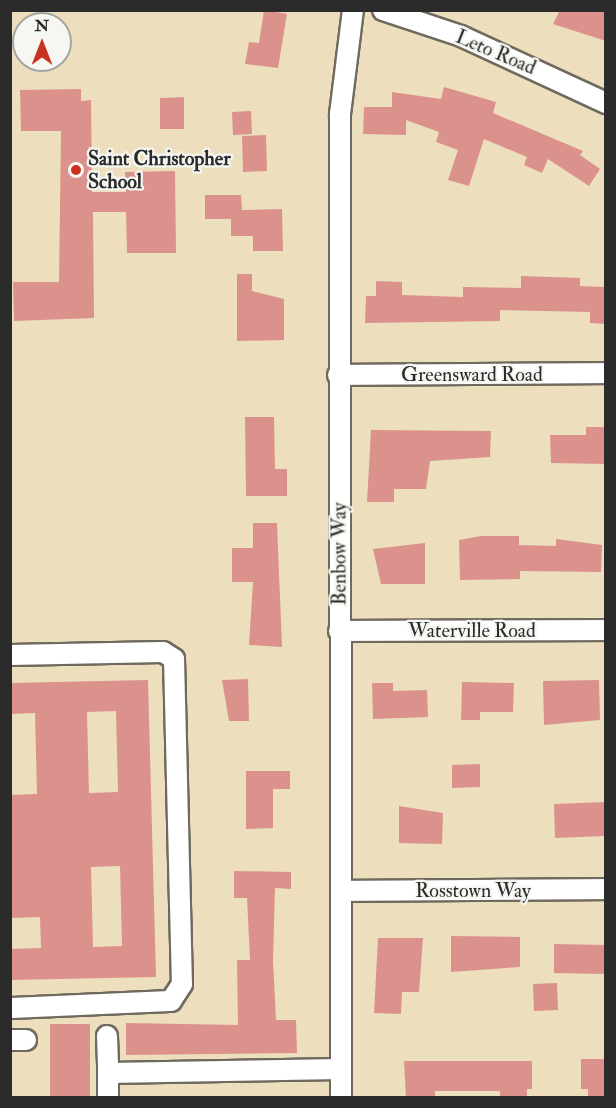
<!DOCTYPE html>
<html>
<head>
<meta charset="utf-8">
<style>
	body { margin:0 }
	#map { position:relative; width:616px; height:1108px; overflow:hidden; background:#eddfbd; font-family:"IM FELL Double Pica",serif }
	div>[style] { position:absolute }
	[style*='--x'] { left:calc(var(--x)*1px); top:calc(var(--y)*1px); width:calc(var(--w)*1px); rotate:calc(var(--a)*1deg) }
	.building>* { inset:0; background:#db928c }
	.roads { filter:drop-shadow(2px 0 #6f6a5e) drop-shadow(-2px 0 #6f6a5e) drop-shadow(0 2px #6f6a5e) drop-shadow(0 -2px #6f6a5e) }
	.minor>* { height:20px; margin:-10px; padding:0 10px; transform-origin:10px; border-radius:10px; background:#fff }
	.dots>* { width:16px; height:16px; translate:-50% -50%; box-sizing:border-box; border:3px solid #f6f6f2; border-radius:50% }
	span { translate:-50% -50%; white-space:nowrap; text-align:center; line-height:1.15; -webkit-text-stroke:4.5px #f6f6f2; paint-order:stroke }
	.street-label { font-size:20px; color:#2b2b2b }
	.poi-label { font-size:20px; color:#2b2b2b; font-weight:700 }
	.left { translate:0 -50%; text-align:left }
	.frame { position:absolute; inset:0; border:12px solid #2b2b2b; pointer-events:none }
	.north { position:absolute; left:12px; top:12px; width:60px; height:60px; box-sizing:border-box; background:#f6f6f2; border:2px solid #a5a5a2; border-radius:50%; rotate:0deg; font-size:16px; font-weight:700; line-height:24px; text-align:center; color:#2b2b2b }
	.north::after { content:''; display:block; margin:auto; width:21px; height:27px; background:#c8321e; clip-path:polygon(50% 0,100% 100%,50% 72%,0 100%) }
</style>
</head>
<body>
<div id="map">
	<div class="building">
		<div style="clip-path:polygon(264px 10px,287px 14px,278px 68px,245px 64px,249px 42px,259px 43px)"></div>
		<div style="clip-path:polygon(560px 10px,606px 10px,606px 41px,553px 24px)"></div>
		<div style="clip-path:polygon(444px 87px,496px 102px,493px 113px,583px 151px,580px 155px,600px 169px,589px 186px,548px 159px,542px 173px,524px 165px,527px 157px,484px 139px,469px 186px,448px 180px,458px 150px,436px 142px,439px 132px,406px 120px,406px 135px,363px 134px,364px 107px,392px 107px,392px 92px,441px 99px)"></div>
		<div style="clip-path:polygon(81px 89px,81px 101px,91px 100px,92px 192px,126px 192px,125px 172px,175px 171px,176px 253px,127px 253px,126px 212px,93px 212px,94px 318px,14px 321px,13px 282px,59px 282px,61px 131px,21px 131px,20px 90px)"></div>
		<div style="clip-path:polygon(184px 97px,184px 129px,160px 129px,160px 98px)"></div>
		<div style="clip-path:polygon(251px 111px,252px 134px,233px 135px,232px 112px)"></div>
		<div style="clip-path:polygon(266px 135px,267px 171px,243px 172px,242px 136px)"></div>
		<div style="clip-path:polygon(205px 195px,241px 195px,242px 210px,282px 209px,283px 251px,253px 251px,253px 236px,231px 236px,231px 219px,205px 219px)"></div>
		<div style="clip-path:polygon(237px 274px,252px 274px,252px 291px,284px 299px,284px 340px,237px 341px)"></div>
		<div style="clip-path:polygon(521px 276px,580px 278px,580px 286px,606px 287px,606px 324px,590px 323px,590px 312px,500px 310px,500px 321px,365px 323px,366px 296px,376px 296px,376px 281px,402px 282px,402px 295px,463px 297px,463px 287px,521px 288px)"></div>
		<div style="clip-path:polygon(245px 417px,274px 417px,275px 469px,287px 469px,287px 496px,246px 496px)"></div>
		<div style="clip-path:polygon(586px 427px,606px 427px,606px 464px,551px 463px,550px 435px,586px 435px)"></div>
		<div style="clip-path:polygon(371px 430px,491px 431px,490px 457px,430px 461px,426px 489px,394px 489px,394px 502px,367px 502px)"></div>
		<div style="clip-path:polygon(253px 523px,277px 523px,282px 647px,249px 645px,253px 582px,232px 582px,232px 548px,253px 548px)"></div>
		<div style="clip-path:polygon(481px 536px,519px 536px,519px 545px,556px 546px,556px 539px,602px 545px,601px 572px,520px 571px,520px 579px,460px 580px,459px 540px)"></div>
		<div style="clip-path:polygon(425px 543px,425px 584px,381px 584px,373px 549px)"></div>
		<div style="clip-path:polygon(248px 679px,249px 721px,229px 721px,222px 680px)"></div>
		<div style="clip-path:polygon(evenodd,148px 680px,156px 977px,10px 980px,10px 949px,41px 948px,40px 917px,12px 918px,10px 795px,37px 794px,35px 713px,10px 714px,10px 683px,148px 680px,116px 711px,118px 792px,89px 793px,87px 712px,116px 711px,148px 680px,120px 866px,122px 946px,93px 947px,91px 867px,120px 866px)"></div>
		<div style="clip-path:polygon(599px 680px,600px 720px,544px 725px,543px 681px)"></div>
		<div style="clip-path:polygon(462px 682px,514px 683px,513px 712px,480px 712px,480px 720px,461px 720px)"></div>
		<div style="clip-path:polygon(372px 683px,393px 683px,393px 691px,427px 690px,428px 717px,373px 719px)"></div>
		<div style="clip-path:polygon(480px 764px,480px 787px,452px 788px,452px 765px)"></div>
		<div style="clip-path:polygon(246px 771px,290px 771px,290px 789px,273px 789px,273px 828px,246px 829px)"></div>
		<div style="clip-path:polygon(605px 802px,606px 836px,555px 838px,554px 804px)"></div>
		<div style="clip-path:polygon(399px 806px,443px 813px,442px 844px,399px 843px)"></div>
		<div style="clip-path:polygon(234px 871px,291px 872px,291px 889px,275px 888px,273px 961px,276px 1020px,296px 1020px,297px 1053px,126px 1055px,126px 1023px,238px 1025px,237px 960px,250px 960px,247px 898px,234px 898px)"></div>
		<div style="clip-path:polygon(451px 936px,520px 937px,520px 967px,451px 972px)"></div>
		<div style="clip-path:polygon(378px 938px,423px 938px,419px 992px,402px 992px,401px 1014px,374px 1013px)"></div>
		<div style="clip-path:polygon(554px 944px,605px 945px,604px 974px,554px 973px)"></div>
		<div style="clip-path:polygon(557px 983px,558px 1010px,534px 1011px,533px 984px)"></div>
		<div style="clip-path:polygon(50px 1024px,90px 1024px,90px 1098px,50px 1098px)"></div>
		<div style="clip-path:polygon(581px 1059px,606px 1059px,606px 1098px,588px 1098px,588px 1089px,581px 1089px)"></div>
		<div style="clip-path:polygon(404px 1061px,532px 1061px,532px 1089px,527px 1089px,527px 1098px,500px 1098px,500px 1091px,435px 1091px,435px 1098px,406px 1098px)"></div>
	</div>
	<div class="roads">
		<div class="minor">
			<div style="--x:383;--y:10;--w:82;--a:18.4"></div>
			<div style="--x:461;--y:36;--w:160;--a:24.8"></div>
			<div style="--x:338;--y:375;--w:268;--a:-0.4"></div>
			<div style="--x:339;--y:631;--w:267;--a:-0.2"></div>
			<div style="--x:10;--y:655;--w:153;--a:-1.1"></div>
			<div style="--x:163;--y:652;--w:13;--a:32"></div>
			<div style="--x:174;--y:659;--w:325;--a:88.6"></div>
			<div style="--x:182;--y:984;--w:20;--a:123"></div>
			<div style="--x:171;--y:1001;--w:161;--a:177.5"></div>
			<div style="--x:341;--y:891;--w:265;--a:-0.4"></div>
			<div style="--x:107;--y:1036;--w:37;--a:88"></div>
			<div style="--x:108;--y:1073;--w:233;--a:-1"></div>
			<div style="--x:10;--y:1040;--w:16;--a:0"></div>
			<div style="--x:108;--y:1073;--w:25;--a:90"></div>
			<div style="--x:341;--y:1098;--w:984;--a:-90.06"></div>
			<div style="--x:340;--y:114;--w:105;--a:-82.9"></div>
		</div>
	</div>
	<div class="dots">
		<div style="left:76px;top:170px;background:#c8321e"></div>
	</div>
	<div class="street-label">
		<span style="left:496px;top:52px;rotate:23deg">Leto Road</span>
		<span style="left:472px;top:374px">Greensward Road</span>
		<span style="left:339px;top:554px;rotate:-90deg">Benbow Way</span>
		<span style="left:472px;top:630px">Waterville Road</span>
		<span style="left:473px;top:890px">Rosstown Way</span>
	</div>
	<div class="poi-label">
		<span class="left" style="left:88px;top:170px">Saint Christopher<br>School</span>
	</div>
	<div class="frame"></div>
	<div class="north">N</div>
</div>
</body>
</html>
